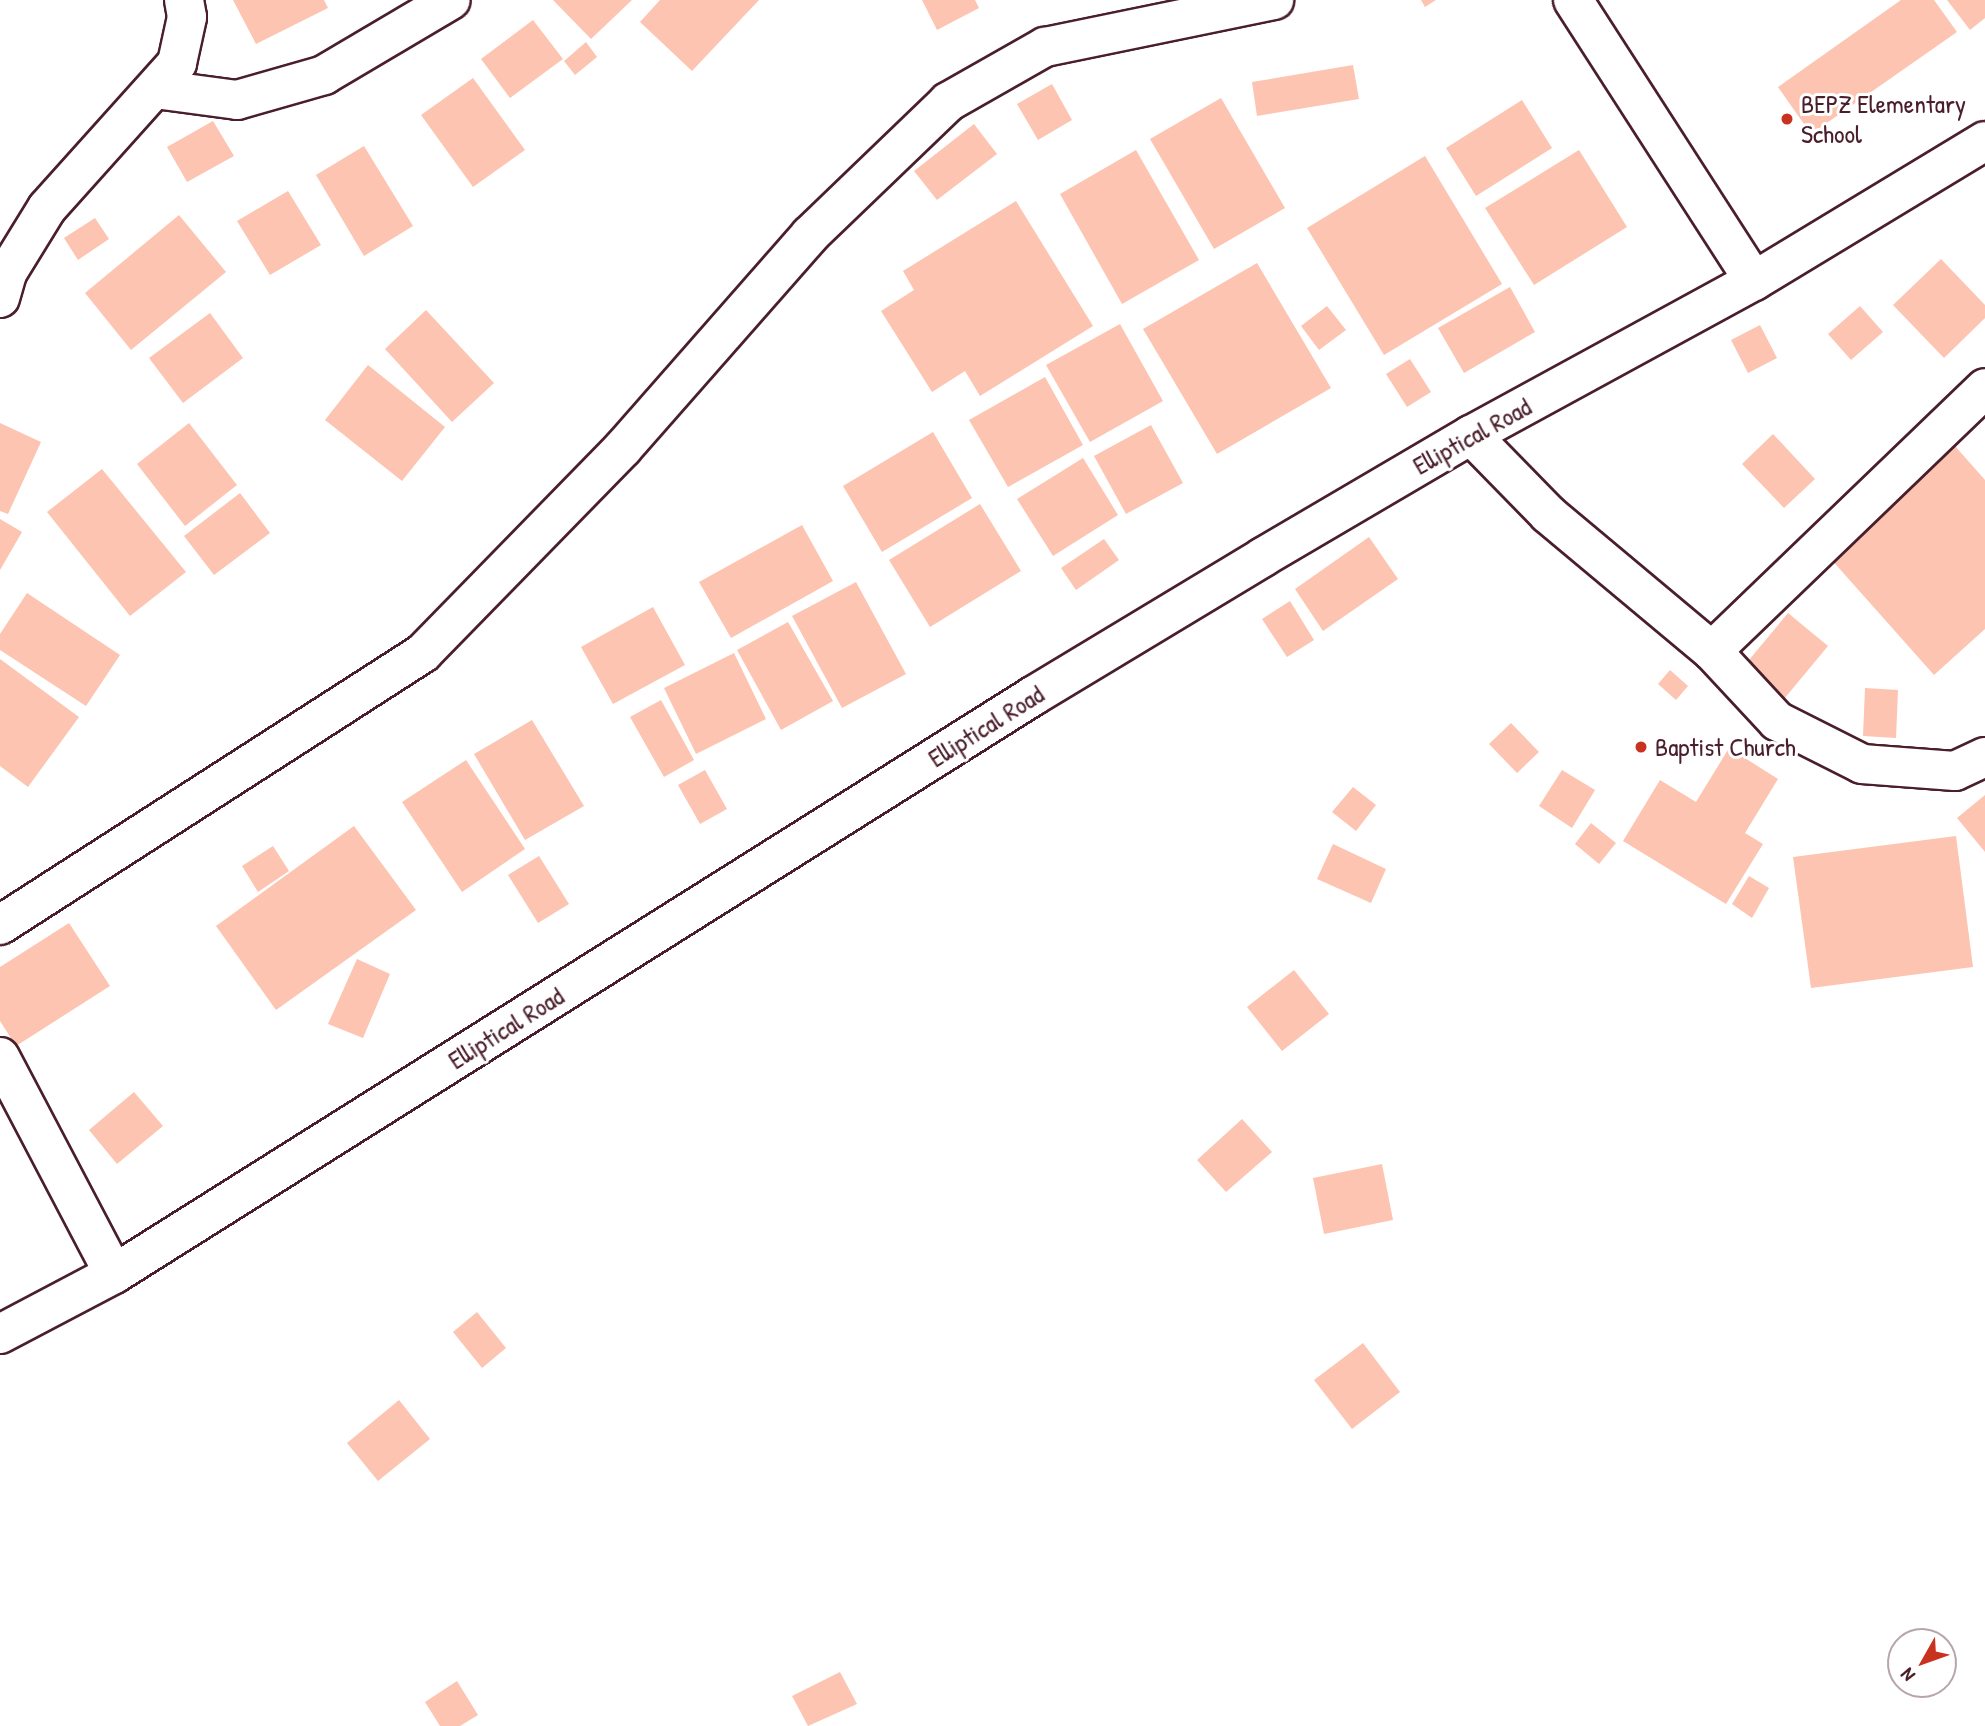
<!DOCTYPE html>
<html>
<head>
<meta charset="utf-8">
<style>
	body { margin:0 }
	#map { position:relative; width:1985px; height:1726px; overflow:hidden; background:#fff; font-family:"Patrick Hand",sans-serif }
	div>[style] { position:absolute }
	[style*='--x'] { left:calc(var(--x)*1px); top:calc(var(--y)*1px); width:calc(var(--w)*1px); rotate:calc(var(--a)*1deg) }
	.building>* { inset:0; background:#fcc4b1 }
	.roads { filter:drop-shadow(2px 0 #4a1f2b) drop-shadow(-2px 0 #4a1f2b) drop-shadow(0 2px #4a1f2b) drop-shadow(0 -2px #4a1f2b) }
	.street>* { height:38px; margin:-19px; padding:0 19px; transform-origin:19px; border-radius:19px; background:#fff }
	.secondary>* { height:38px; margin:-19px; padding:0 19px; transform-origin:19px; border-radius:19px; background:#fff }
	.dots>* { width:19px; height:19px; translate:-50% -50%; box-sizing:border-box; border:4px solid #fff; border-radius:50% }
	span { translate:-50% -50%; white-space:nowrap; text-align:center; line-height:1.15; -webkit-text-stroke:6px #fff; paint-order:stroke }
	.poi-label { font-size:26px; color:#4a1f2b }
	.left { translate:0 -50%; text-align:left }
	.street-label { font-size:26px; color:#4a1f2b }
	.north { position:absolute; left:1887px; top:1628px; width:70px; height:70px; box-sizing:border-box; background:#fff; border:2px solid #b7a5aa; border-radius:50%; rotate:230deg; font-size:19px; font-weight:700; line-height:28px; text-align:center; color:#4a1f2b }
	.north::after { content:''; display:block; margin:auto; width:24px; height:32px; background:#c8321e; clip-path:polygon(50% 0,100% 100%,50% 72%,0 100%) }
</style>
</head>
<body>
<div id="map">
	<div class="building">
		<div style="clip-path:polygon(233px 0,324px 0,328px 8px,256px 44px)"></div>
		<div style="clip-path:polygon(553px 0,632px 0,591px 39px)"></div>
		<div style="clip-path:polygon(660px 0,759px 0,692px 71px,640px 22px)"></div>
		<div style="clip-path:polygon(922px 0,975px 0,979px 8px,937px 30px)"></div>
		<div style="clip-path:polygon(1421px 0,1436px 0,1425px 7px)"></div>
		<div style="clip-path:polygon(1901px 0,1934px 0,1957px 32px,1811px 134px,1778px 87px)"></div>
		<div style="clip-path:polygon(1947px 0,1985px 0,1985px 18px,1970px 30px)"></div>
		<div style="clip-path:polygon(533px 20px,563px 59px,510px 98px,481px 59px)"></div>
		<div style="clip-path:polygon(586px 42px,597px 57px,575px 75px,564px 61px)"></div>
		<div style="clip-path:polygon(1353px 65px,1359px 99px,1257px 116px,1252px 82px)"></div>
		<div style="clip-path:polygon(473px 78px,525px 150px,473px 187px,421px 115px)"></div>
		<div style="clip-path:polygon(1052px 84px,1072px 120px,1038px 140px,1017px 104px)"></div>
		<div style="clip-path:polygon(1221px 98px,1285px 208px,1214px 249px,1150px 139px)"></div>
		<div style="clip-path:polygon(1522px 100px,1552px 148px,1476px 196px,1446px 148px)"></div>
		<div style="clip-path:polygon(213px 121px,234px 156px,187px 182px,167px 147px)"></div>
		<div style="clip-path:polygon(974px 124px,997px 154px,937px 200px,914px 171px)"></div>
		<div style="clip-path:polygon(364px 146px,413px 226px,364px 256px,316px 175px)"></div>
		<div style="clip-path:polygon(1136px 150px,1199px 260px,1122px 304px,1060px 194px)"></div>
		<div style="clip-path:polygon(1579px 150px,1627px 227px,1534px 285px,1485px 208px)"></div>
		<div style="clip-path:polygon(1425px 156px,1502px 284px,1384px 355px,1307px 228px)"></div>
		<div style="clip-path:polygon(288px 191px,321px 245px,270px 275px,237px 221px)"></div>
		<div style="clip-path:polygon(1016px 201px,1093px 326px,980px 396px,965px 371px,932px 392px,881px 311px,914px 290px,903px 271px)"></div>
		<div style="clip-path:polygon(179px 215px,226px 272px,131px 350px,85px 293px)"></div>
		<div style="clip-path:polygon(95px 218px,109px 239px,78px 260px,64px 238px)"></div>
		<div style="clip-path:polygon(1941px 259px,1985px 305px,1985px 318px,1944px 358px,1893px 305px)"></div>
		<div style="clip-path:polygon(1257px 263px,1331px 388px,1217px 454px,1143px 329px)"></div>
		<div style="clip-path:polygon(1510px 287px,1535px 332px,1464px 373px,1438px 328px)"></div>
		<div style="clip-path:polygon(1327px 306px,1346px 330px,1319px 350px,1301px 326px)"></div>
		<div style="clip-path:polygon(1860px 306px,1883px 332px,1851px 360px,1828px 334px)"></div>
		<div style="clip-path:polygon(426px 310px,494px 383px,452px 422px,385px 349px)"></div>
		<div style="clip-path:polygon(210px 313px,243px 358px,183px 403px,149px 358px)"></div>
		<div style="clip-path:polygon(1120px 324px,1163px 401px,1090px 442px,1046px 365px)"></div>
		<div style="clip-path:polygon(1760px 325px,1777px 358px,1748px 373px,1731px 340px)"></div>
		<div style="clip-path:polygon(1410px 359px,1431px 392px,1407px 407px,1386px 374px)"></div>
		<div style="clip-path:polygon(368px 365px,445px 427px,402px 481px,325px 420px)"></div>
		<div style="clip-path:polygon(1045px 377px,1083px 445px,1008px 487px,969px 420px)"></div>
		<div style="clip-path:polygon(0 423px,41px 442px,8px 514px,0 511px)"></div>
		<div style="clip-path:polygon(189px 423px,237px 485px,185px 526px,137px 464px)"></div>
		<div style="clip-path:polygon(1151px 425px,1183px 483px,1126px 514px,1094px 456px)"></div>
		<div style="clip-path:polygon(933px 432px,972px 498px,882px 552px,843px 486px)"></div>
		<div style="clip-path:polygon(1773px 434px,1815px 479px,1784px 508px,1742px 464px)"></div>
		<div style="clip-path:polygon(1947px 437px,1985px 480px,1985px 629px,1934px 675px,1822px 549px)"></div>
		<div style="clip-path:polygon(1083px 458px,1118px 515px,1053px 556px,1017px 499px)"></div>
		<div style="clip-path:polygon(102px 469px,186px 572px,130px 616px,47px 512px)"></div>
		<div style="clip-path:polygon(240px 493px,270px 533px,214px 575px,184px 536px)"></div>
		<div style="clip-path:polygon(980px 504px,1021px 571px,930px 627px,889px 560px)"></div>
		<div style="clip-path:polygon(0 519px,22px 532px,0 570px)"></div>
		<div style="clip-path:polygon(802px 525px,833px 581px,731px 638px,699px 582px)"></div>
		<div style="clip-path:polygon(1369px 537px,1398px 579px,1323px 631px,1295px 589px)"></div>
		<div style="clip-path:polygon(1104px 539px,1119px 560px,1076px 590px,1061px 568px)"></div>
		<div style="clip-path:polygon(856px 582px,906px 674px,842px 708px,792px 616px)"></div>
		<div style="clip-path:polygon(27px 593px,120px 655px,86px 706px,0 650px,0 634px)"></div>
		<div style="clip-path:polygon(1290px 601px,1314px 640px,1287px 657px,1262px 619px)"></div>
		<div style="clip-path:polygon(653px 607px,685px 665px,613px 704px,581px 647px)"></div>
		<div style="clip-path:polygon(1788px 613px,1828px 646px,1784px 699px,1744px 666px)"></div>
		<div style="clip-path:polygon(788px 622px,833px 701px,781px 730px,737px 650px)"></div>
		<div style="clip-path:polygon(734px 653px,766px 719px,696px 754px,664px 688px)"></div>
		<div style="clip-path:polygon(0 659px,79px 717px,28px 787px,0 766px)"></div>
		<div style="clip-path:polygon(1670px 670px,1688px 686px,1676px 700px,1658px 684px)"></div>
		<div style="clip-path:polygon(1865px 688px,1898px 690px,1896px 738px,1863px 736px)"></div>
		<div style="clip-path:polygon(661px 700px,694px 760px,664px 777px,630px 717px)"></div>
		<div style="clip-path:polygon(532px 720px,584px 806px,525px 840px,474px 754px)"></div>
		<div style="clip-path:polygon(1511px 723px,1539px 752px,1517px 773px,1489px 744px)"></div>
		<div style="clip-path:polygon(1729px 748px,1778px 779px,1745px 833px,1763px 844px,1726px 904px,1623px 841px,1660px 780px,1696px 802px)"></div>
		<div style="clip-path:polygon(466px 760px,525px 849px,462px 892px,402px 802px)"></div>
		<div style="clip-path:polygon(705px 770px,727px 809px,700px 824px,678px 785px)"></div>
		<div style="clip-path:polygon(1562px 770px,1595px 790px,1572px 828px,1539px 806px)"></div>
		<div style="clip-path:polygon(1353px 787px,1376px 805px,1356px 831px,1332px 812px)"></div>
		<div style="clip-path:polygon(1985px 795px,1985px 852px,1957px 818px)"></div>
		<div style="clip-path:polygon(1591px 823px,1616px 843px,1599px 864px,1575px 844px)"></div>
		<div style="clip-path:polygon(354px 826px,416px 910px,276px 1010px,216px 926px)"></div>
		<div style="clip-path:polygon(1956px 836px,1973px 967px,1811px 988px,1793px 857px)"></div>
		<div style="clip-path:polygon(1333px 844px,1386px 869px,1371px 903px,1317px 879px)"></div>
		<div style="clip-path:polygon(273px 846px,289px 871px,258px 892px,242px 866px)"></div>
		<div style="clip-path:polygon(539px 856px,569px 904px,538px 923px,508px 875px)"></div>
		<div style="clip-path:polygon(1749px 876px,1769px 888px,1752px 918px,1732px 904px)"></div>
		<div style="clip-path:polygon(69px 923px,110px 986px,16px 1046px,0 1021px,0 967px)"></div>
		<div style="clip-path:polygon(357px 959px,390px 974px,363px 1038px,328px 1024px)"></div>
		<div style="clip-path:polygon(1294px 970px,1329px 1014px,1282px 1051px,1247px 1007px)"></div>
		<div style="clip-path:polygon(134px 1092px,163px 1126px,117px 1164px,89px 1130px)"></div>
		<div style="clip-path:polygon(1242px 1119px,1272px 1152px,1226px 1192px,1197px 1160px)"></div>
		<div style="clip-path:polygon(1382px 1164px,1393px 1220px,1324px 1234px,1313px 1178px)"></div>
		<div style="clip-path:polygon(477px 1312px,506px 1348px,482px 1368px,453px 1332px)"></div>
		<div style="clip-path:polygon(1363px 1343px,1400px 1392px,1352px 1429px,1314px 1380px)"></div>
		<div style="clip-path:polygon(399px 1400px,430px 1439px,378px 1481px,347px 1443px)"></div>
		<div style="clip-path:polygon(840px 1672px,857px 1704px,808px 1726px,792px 1696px)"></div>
		<div style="clip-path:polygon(457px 1681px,478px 1715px,460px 1726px,440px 1726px,425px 1702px)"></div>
	</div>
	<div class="roads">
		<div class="street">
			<div style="--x:1573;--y:0;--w:334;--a:57.2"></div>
			<div style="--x:155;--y:89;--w:83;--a:7.6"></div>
			<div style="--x:237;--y:100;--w:91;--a:-16"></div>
			<div style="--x:324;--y:75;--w:147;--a:-30.6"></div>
			<div style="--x:0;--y:298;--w:26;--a:-74"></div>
			<div style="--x:7;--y:273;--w:76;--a:-58.4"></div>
			<div style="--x:47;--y:208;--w:195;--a:-48.1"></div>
			<div style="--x:177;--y:63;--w:47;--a:-77.7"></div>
			<div style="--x:187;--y:17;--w:17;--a:-100"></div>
			<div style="--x:1471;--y:435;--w:110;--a:45.7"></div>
			<div style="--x:1548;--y:514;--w:214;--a:39.9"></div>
			<div style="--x:1712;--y:651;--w:96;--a:47.1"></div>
			<div style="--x:1777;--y:721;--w:95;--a:26.8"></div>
			<div style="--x:1862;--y:764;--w:93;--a:4.3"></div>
			<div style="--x:1955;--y:771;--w:33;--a:-25"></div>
			<div style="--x:1712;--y:651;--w:379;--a:-43.9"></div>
			<div style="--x:0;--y:925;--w:503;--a:-32.74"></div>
			<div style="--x:423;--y:653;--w:286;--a:-45.7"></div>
			<div style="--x:623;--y:448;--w:283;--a:-48.7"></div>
			<div style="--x:810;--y:235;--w:192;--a:-43.9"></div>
			<div style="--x:948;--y:102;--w:112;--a:-29.6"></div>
			<div style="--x:1045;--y:47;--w:234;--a:-11.6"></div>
			<div style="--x:0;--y:1057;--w:245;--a:62.3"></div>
		</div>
		<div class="secondary">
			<div style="--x:0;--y:1334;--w:129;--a:-27.8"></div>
			<div style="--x:114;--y:1274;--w:1086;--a:-32.17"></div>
			<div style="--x:1033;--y:696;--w:269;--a:-31.1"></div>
			<div style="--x:1263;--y:557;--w:241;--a:-30.4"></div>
			<div style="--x:1471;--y:435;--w:322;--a:-28.6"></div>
			<div style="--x:1754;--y:281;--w:270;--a:-31.2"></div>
		</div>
	</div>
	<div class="dots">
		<div style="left:1787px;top:119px;background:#c8321e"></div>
		<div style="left:1641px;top:747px;background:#c8321e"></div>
	</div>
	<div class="poi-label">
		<span class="left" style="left:1801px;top:119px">BEPZ Elementary<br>School</span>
		<span class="left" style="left:1655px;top:747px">Baptist Church</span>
	</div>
	<div class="street-label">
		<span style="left:1472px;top:436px;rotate:-29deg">Elliptical Road</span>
		<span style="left:986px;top:726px;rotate:-32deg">Elliptical Road</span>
		<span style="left:506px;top:1028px;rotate:-32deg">Elliptical Road</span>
	</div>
	<div class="north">N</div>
</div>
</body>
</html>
